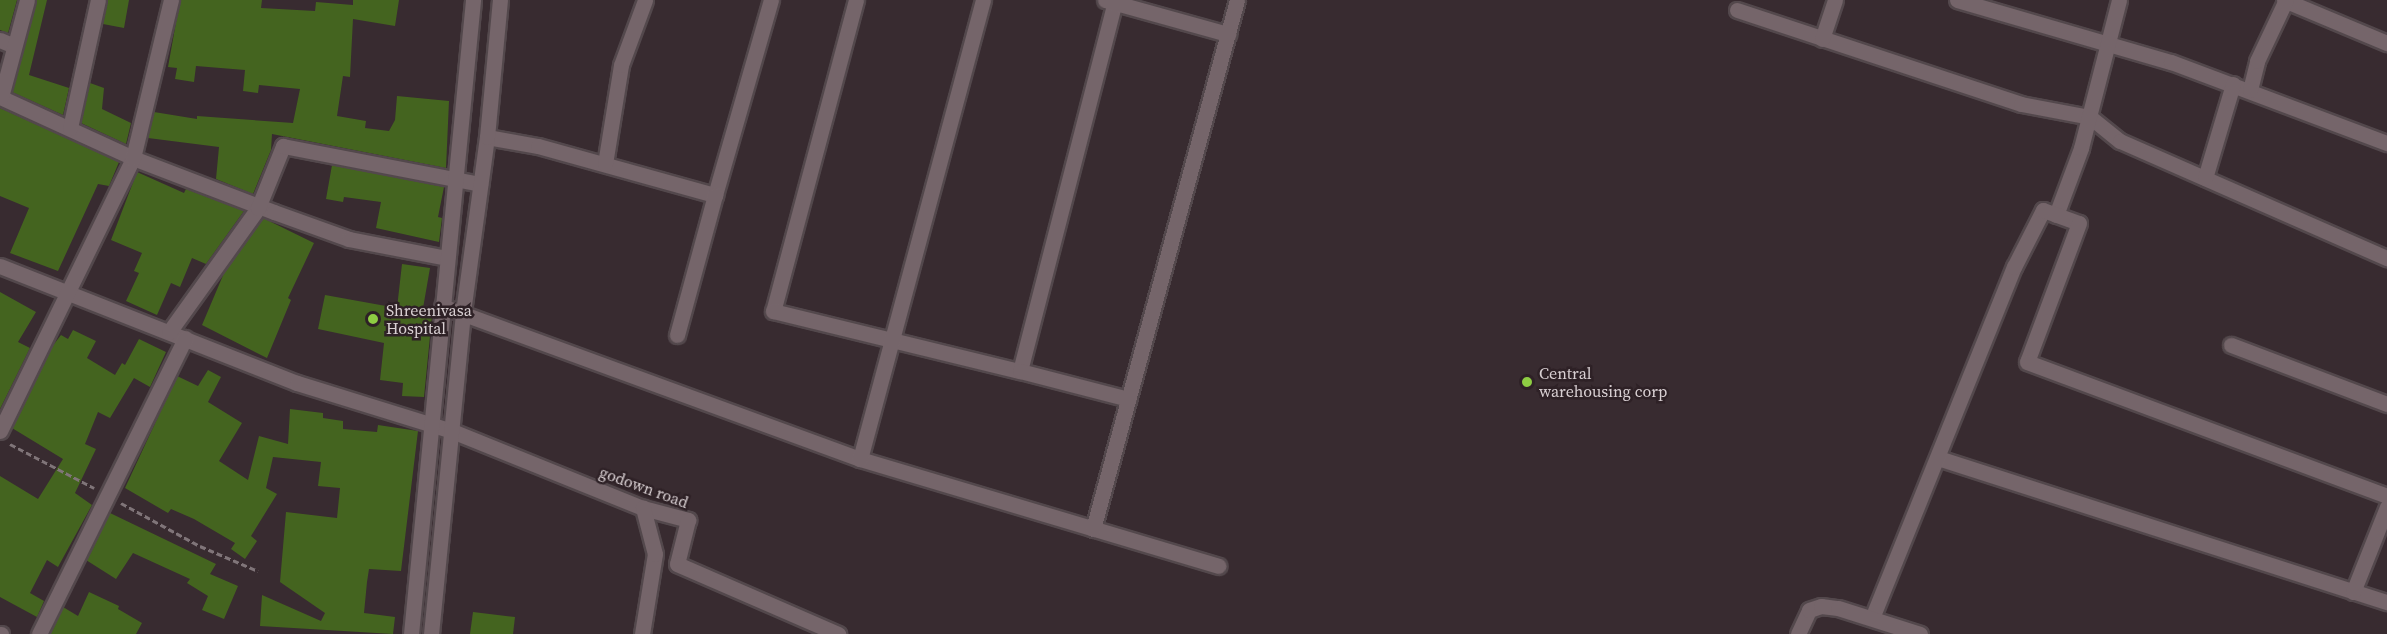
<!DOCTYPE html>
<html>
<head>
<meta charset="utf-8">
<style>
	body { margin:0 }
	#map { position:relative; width:2387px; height:634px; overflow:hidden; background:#382b30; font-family:"Source Serif 4",serif }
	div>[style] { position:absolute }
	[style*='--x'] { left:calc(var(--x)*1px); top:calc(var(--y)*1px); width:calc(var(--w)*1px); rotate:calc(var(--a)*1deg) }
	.building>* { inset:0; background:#44641f }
	.path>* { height:3px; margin-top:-1.5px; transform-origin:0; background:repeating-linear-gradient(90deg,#807579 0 6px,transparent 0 9px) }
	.roads { filter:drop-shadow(2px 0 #53484c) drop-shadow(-2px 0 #53484c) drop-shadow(0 2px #53484c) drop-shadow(0 -2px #53484c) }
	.minor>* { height:15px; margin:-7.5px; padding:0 7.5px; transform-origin:7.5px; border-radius:7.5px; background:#75656a }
	.tertiary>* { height:15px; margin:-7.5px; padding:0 7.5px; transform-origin:7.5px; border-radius:7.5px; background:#75656a }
	.dots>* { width:16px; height:16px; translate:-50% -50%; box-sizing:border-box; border:3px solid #2e2126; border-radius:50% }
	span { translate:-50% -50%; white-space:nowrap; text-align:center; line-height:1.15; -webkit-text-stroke:5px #2e2126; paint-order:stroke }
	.poi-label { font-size:16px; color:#d9d0d3 }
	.left { translate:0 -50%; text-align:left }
	.street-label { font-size:16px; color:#d9d0d3 }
</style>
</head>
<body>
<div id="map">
	<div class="building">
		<div style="clip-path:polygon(0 0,17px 0,8px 33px,0 30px)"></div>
		<div style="clip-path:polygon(36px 0,47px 0,29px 75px,69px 88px,63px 115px,12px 92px)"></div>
		<div style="clip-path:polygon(108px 0,129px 0,124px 28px,103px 24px)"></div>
		<div style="clip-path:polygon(180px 0,262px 0,261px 8px,315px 11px,316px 2px,353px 5px,353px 0,399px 0,395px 26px,353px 19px,350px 77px,343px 76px,337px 116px,366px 121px,365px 128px,389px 131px,395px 120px,397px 96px,449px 101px,446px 168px,272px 134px,271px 150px,253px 194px,216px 179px,219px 147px,148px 138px,154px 112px,197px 119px,197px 116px,293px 123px,300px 89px,259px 85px,258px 93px,243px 91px,245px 70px,196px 66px,194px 82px,175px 79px,177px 68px,168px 67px)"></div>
		<div style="clip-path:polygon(90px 83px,104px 88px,102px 109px,131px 123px,126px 144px,81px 123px)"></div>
		<div style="clip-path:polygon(0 108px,119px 162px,109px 186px,98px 184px,58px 271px,10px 253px,29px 208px,0 196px)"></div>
		<div style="clip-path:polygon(332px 165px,444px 187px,438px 217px,442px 218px,439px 242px,376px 228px,381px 202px,344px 197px,343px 202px,326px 199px)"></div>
		<div style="clip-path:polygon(137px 172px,184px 193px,186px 189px,244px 211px,206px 264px,192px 258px,180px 287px,171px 283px,157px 315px,126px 301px,139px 273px,134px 271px,142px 253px,111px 240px)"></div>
		<div style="clip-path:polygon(263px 218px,314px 243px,288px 298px,291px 300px,267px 358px,202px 325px,224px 273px)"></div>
		<div style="clip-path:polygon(402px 264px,430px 268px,422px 314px,432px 316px,424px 397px,402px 396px,403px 383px,380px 380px,384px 343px,318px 329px,325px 295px,397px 308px)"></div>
		<div style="clip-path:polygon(0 292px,36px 312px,18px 342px,30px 348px,0 409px)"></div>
		<div style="clip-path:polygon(73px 330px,96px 341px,87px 358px,115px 375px,122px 363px,125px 365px,139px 339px,166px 352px,150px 387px,134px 378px,110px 418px,98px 412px,85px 444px,96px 449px,75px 493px,92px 505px,58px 567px,47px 560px,30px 593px,44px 601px,37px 617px,0 597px,0 476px,38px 499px,63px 459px,12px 428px,51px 348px,61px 335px,68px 339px)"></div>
		<div style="clip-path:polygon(208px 370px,221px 377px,208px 402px,242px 423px,219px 461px,248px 480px,259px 436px,288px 444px,290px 409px,323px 413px,323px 418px,343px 421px,343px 429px,377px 432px,378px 425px,418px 431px,401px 571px,369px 569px,367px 582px,364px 613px,395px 617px,393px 634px,260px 626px,262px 595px,321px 621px,325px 613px,280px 582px,286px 512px,337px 518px,340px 488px,318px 486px,321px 462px,273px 457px,266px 488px,277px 494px,251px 536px,257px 541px,245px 559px,231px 549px,235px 543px,194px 519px,171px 509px,168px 513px,125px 488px,177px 376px,198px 386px)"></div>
		<div style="clip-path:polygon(110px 513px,216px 564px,210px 574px,238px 586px,224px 619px,202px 610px,208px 596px,187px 583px,190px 579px,133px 553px,116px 579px,86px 560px)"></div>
		<div style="clip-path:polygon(89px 592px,119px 606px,118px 609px,142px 623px,136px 634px,50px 634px,63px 607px,78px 616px)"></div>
		<div style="clip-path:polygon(473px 612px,515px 617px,513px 634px,470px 634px)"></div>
	</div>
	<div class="path">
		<div style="--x:10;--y:444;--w:95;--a:27.6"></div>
		<div style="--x:121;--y:503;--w:90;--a:28.6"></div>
		<div style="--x:200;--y:546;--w:63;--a:23.3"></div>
	</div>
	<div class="roads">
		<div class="minor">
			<div style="--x:856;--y:0;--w:322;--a:104.9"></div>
			<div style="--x:773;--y:311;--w:254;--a:13.7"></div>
			<div style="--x:1020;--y:371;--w:383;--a:-75.6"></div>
			<div style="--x:1105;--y:0;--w:128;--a:15.5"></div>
			<div style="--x:1957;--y:0;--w:223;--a:16.2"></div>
			<div style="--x:2171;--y:62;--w:231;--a:20.6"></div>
			<div style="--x:2284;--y:0;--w:112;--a:22.7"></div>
			<div style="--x:1737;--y:10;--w:299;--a:18.3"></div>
			<div style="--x:2021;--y:104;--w:70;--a:10.7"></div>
			<div style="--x:2090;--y:117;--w:38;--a:39"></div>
			<div style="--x:2120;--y:141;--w:292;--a:23.7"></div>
			<div style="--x:1822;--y:39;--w:41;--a:-71.6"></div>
			<div style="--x:0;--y:40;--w:15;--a:23"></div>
			<div style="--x:2250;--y:90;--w:30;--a:-76"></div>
			<div style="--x:2257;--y:61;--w:68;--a:-64.6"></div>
			<div style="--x:0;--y:97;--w:146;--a:24.6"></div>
			<div style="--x:133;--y:158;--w:151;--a:21"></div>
			<div style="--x:274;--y:212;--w:80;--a:19.8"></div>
			<div style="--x:349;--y:239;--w:100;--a:11"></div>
			<div style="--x:1;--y:97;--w:100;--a:-75"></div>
			<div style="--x:70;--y:128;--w:131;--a:-77.7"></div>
			<div style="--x:487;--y:137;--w:52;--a:10"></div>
			<div style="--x:538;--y:146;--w:184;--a:15.5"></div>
			<div style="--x:715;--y:195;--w:203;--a:-74"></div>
			<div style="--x:605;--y:164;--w:100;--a:-80.8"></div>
			<div style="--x:621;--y:65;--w:69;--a:-69.7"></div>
			<div style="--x:2205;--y:178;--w:98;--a:-73.4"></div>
			<div style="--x:2056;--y:215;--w:72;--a:-69.5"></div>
			<div style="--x:2081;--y:148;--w:153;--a:-75.6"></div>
			<div style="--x:0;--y:266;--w:319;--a:21.5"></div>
			<div style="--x:297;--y:383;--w:162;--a:17.2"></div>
			<div style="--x:452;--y:431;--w:206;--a:22"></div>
			<div style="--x:643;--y:508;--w:47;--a:14.9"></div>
			<div style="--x:688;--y:520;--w:45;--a:104"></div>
			<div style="--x:677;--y:564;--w:176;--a:23.5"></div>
			<div style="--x:442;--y:306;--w:445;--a:20.1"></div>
			<div style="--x:860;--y:459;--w:374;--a:16.6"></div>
			<div style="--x:169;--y:332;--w:153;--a:-54.3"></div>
			<div style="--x:258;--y:208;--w:67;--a:-68"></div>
			<div style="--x:283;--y:146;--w:201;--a:10.9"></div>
			<div style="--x:677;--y:335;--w:145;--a:-74.8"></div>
			<div style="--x:2231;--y:345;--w:167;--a:20.7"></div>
			<div style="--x:1020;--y:371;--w:112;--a:14.5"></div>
			<div style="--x:0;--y:431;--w:304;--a:-64"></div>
			<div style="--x:133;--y:158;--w:163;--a:-76.5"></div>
			<div style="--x:1938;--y:458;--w:472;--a:17.8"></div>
			<div style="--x:860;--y:459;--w:475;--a:-75"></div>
			<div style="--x:1093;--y:529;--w:548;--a:-74.77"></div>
			<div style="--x:2353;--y:592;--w:92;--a:-68.2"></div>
			<div style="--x:1872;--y:618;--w:379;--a:-68"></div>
			<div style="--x:2014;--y:267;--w:64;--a:-63"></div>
			<div style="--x:2043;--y:210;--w:38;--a:20"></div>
			<div style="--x:2079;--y:223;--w:148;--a:110.5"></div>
			<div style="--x:2027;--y:362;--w:384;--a:20.4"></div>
			<div style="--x:39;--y:634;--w:330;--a:-63.7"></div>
			<div style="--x:642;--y:634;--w:81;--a:-80.8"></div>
			<div style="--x:655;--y:554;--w:48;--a:-104.6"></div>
			<div style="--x:1798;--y:634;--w:26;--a:-65"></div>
			<div style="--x:1809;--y:610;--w:13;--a:-18"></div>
			<div style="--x:1821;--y:606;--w:17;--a:7"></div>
			<div style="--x:1838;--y:608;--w:86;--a:17.6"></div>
		</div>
		<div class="tertiary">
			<div style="--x:0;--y:634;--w:1;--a:0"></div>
			<div style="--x:411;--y:634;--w:637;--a:-84.41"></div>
			<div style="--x:431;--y:634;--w:324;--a:-84.3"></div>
			<div style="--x:463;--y:312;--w:177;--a:-82.2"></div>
			<div style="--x:487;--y:137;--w:138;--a:-84.6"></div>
		</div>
	</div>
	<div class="dots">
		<div style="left:373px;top:319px;background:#8ecd43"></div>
		<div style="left:1527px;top:382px;background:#8ecd43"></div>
	</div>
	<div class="poi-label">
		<span class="left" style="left:386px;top:319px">Shreenivasa<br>Hospital</span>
		<span class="left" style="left:1539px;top:382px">Central<br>warehousing corp</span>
	</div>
	<div class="street-label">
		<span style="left:644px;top:487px;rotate:20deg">godown road</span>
	</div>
</div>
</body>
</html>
